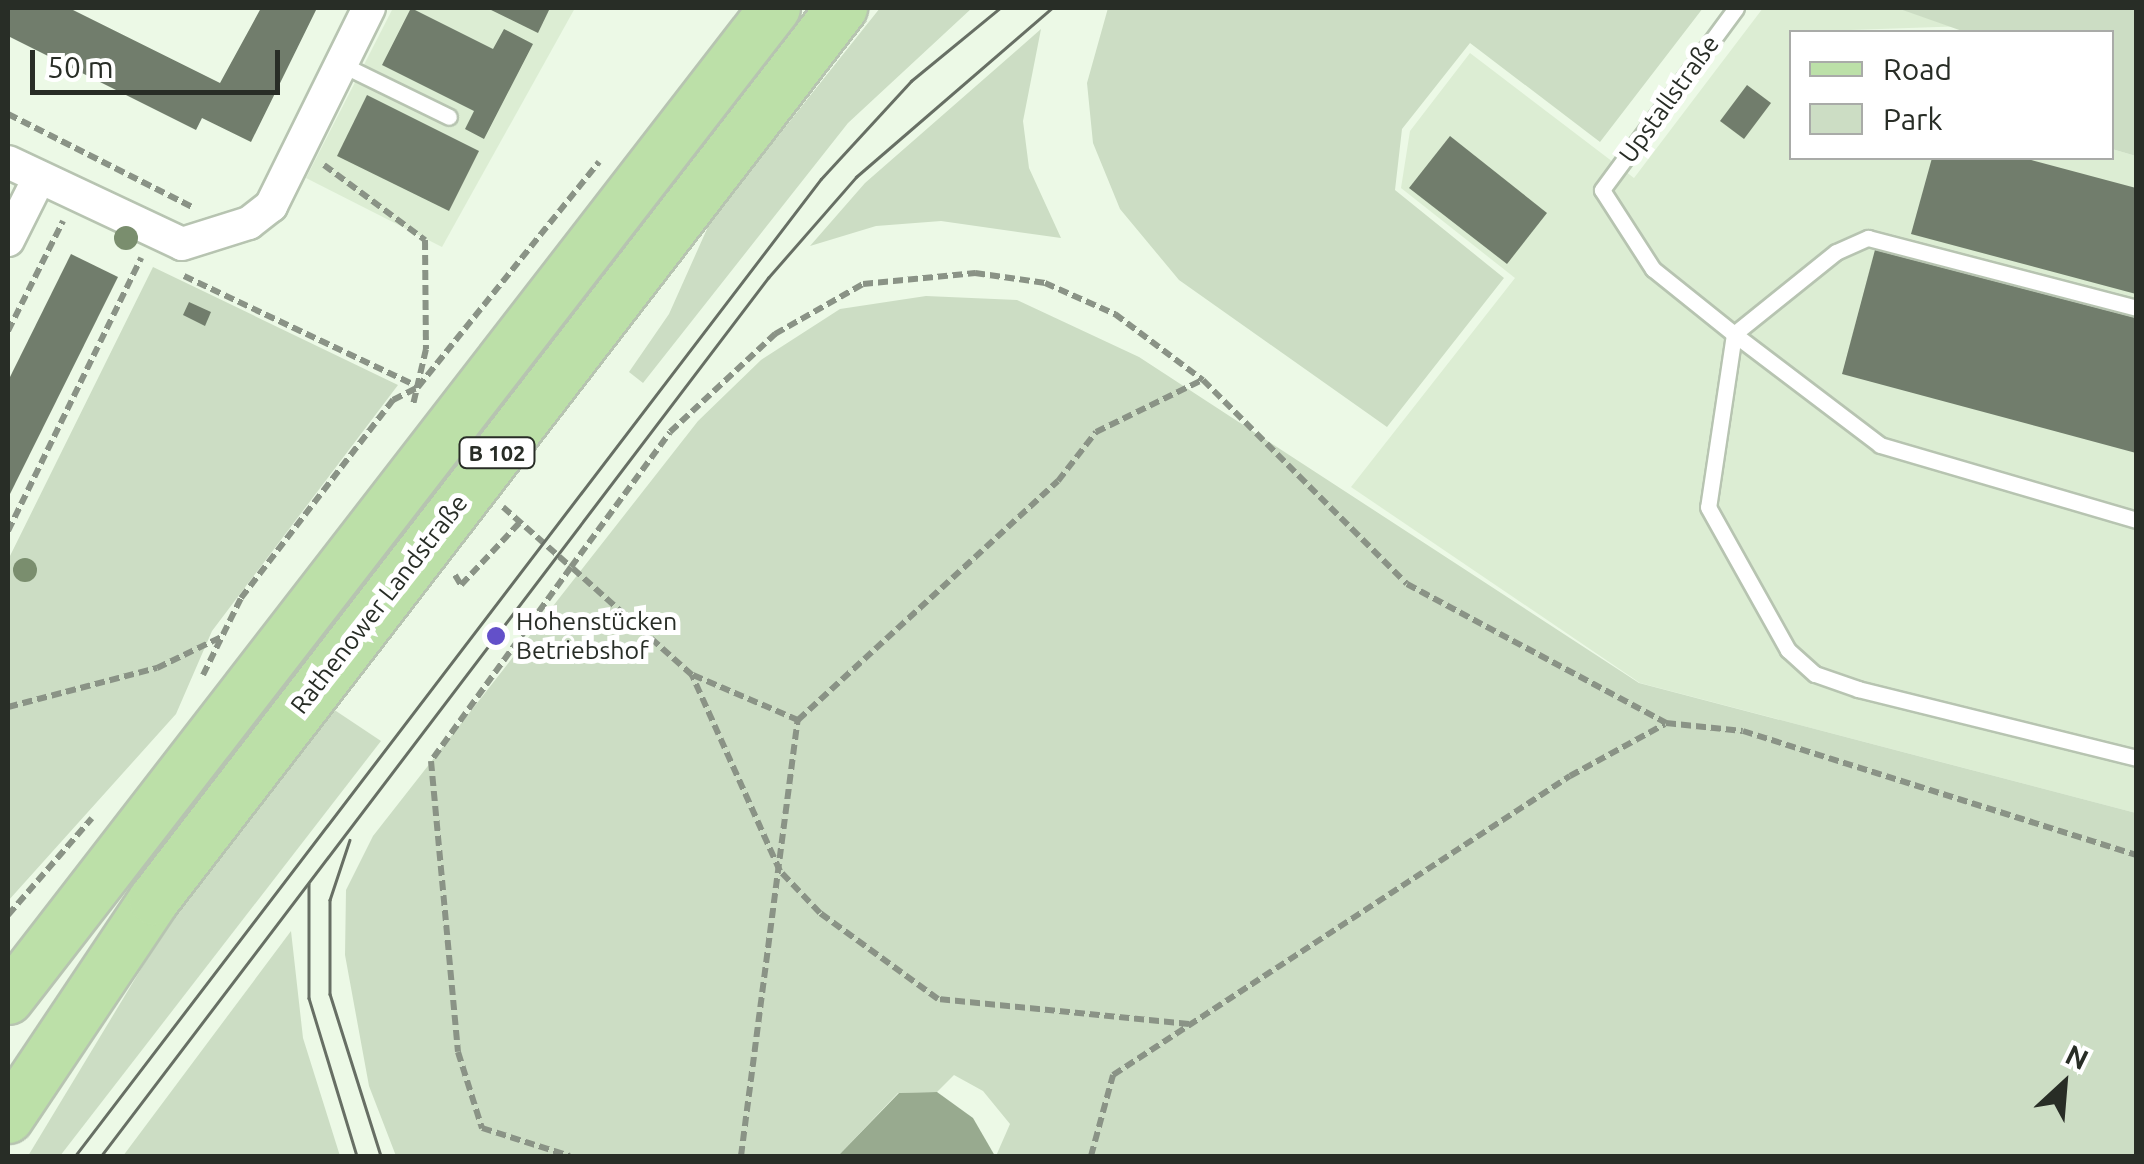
<!DOCTYPE html>
<html>
<head>
<meta charset="utf-8">
<style>
	body { margin:0 }
	#map { position:relative; width:2144px; height:1164px; overflow:hidden; background:#ecf9e6; font-family:Ubuntu,sans-serif }
	div>[style] { position:absolute }
	[style*='--x'] { left:calc(var(--x)*1px); top:calc(var(--y)*1px); width:calc(var(--w)*1px); rotate:calc(var(--a)*1deg) }
	.built>* { inset:0; background:#dcedd3 }
	.green>* { inset:0; background:#ccddc4 }
	.water>* { inset:0; background:#98aa8f }
	.building>* { inset:0; background:#717d6c }
	.path>* { height:6px; margin-top:-3px; transform-origin:0; background:repeating-linear-gradient(90deg,#8a9386 0 10px,transparent 0 15px) }
	.roads { filter:drop-shadow(2px 0 #b7c4b1) drop-shadow(-2px 0 #b7c4b1) drop-shadow(0 2px #b7c4b1) drop-shadow(0 -2px #b7c4b1) }
	.lane>* { height:15px; margin:-7.5px; padding:0 7.5px; transform-origin:7.5px; border-radius:7.5px; background:#fff }
	.street>* { height:32px; margin:-16px; padding:0 16px; transform-origin:16px; border-radius:16px; background:#fff }
	.primary>* { height:50px; margin:-25px; padding:0 25px; transform-origin:25px; border-radius:25px; background:#bce0a8 }
	.tram>* { height:2.5px; margin:-1.25px; padding:0 1.25px; transform-origin:1.25px; border-radius:1.25px; background:#676f64 }
	.trees>* { width:24px; height:24px; margin:-12px; border-radius:50%; background:#7a8e6e }
	.dots>* { width:28px; height:28px; translate:-50% -50%; box-sizing:border-box; border:5px solid #fff; border-radius:50% }
	span { translate:-50% -50%; white-space:nowrap; text-align:center; line-height:1.15; -webkit-text-stroke:10px #fff; paint-order:stroke }
	.shield-label span { padding:2px 8px; background:#fff; border:2px solid; border-radius:8px; -webkit-text-stroke-width:0 }
	.shield-label { font-size:22px; color:#282d26; font-weight:700 }
	.street-label { font-size:25px; color:#282d26 }
	.poi-label { font-size:25px; color:#282d26 }
	.left { translate:0 -50%; text-align:left }
	.frame { position:absolute; inset:0; border:10px solid #282d26; pointer-events:none }
	.legend { position:absolute; left:1789px; top:30px; width:325px; height:130px; box-sizing:border-box; background:#fff; border:2px solid #a9aba8; margin:0; padding:12px 18px; list-style:none; font-size:30px; color:#282d26 }
	.legend li { display:flex; align-items:center; gap:20px; height:50px }
	.legend b { width:50px; border:2px solid #a9aba8 }
	.north { position:absolute; left:2014px; top:1034px; width:100px; height:100px; -webkit-text-stroke:8px #fff; paint-order:stroke; rotate:26deg; font-size:28px; font-weight:700; line-height:40px; text-align:center; color:#282d26 }
	.north::after { content:''; display:block; margin:auto; width:35px; height:45px; background:#282d26; clip-path:polygon(50% 0,100% 100%,50% 72%,0 100%) }
	.scale { position:absolute; left:30px; top:50px; width:250px; height:45px; box-sizing:border-box; border:5px solid #282d26; border-top:0; padding-left:12px; font-size:30px; line-height:35px; white-space:nowrap; color:#282d26; -webkit-text-stroke:8px #fff; paint-order:stroke }
</style>
</head>
<body>
<div id="map">
	<div class="built">
		<div style="clip-path:polygon(393px 8px,575px 8px,442px 247px,306px 178px)"></div>
		<div style="clip-path:polygon(1763px 8px,1897px 8px,1967px 26px,1792px 32px,1792px 158px,2112px 158px,2112px 149px,2136px 156px,2136px 813px,1640px 683px,1351px 487px,1515px 278px,1401px 188px,1410px 131px,1470px 53px,1634px 178px)"></div>
	</div>
	<div class="green">
		<div style="clip-path:polygon(880px 8px,972px 8px,848px 123px,643px 383px,629px 372px,669px 314px,711px 220px)"></div>
		<div style="clip-path:polygon(1108px 8px,1703px 8px,1600px 142px,1470px 43px,1402px 129px,1395px 190px,1504px 278px,1387px 427px,1179px 280px,1120px 209px,1093px 143px,1087px 83px)"></div>
		<div style="clip-path:polygon(1897px 8px,2136px 8px,2136px 156px,2112px 149px,2112px 32px,1965px 32px)"></div>
		<div style="clip-path:polygon(1041px 29px,1023px 121px,1029px 168px,1061px 238px,941px 221px,876px 226px,810px 246px,865px 183px)"></div>
		<div style="clip-path:polygon(153px 267px,398px 385px,212px 631px,176px 714px,8px 901px,8px 560px)"></div>
		<div style="clip-path:polygon(926px 296px,1017px 300px,1139px 357px,1639px 683px,2136px 813px,2136px 1156px,996px 1156px,1010px 1124px,983px 1091px,954px 1075px,937px 1092px,898px 1093px,838px 1156px,396px 1156px,369px 1086px,345px 955px,346px 890px,373px 836px,698px 421px,761px 360px,840px 309px)"></div>
		<div style="clip-path:polygon(330px 707px,381px 741px,60px 1156px,28px 1156px,167px 926px)"></div>
		<div style="clip-path:polygon(291px 931px,303px 1038px,340px 1156px,123px 1156px)"></div>
	</div>
	<div class="water">
		<div style="clip-path:polygon(937px 1092px,973px 1118px,995px 1156px,838px 1156px,899px 1093px)"></div>
	</div>
	<div class="building">
		<div style="clip-path:polygon(8px 8px,69px 8px,220px 83px,261px 8px,317px 8px,251px 142px,202px 118px,196px 130px,8px 36px)"></div>
		<div style="clip-path:polygon(411px 8px,493px 49px,504px 29px,533px 44px,484px 139px,465px 129px,474px 111px,382px 65px)"></div>
		<div style="clip-path:polygon(487px 8px,550px 8px,538px 33px)"></div>
		<div style="clip-path:polygon(1747px 85px,1771px 103px,1744px 139px,1720px 121px)"></div>
		<div style="clip-path:polygon(367px 95px,479px 151px,449px 211px,337px 156px)"></div>
		<div style="clip-path:polygon(1450px 136px,1547px 213px,1507px 264px,1409px 188px)"></div>
		<div style="clip-path:polygon(1932px 158px,2024px 158px,2136px 188px,2136px 294px,1911px 234px)"></div>
		<div style="clip-path:polygon(1876px 246px,2136px 316px,2136px 453px,1842px 374px)"></div>
		<div style="clip-path:polygon(71px 254px,118px 277px,8px 498px,8px 381px)"></div>
		<div style="clip-path:polygon(189px 302px,211px 312px,205px 326px,183px 315px)"></div>
	</div>
	<div class="path">
		<div style="--x:8;--y:114;--w:208;--a:26.8"></div>
		<div style="--x:324;--y:165;--w:126;--a:36.6"></div>
		<div style="--x:425;--y:240;--w:109;--a:89.5"></div>
		<div style="--x:426;--y:349;--w:57;--a:103.1"></div>
		<div style="--x:184;--y:276;--w:258;--a:25.3"></div>
		<div style="--x:8;--y:331;--w:123;--a:-63.4"></div>
		<div style="--x:503;--y:507;--w:91;--a:41.4"></div>
		<div style="--x:571;--y:567;--w:239;--a:125.8"></div>
		<div style="--x:431;--y:761;--w:292;--a:84.7"></div>
		<div style="--x:458;--y:1052;--w:80;--a:72.5"></div>
		<div style="--x:482;--y:1128;--w:92;--a:17.7"></div>
		<div style="--x:8;--y:531;--w:304;--a:-64"></div>
		<div style="--x:455;--y:575;--w:12;--a:59"></div>
		<div style="--x:461;--y:585;--w:89;--a:-46.8"></div>
		<div style="--x:203;--y:675;--w:86;--a:-63.7"></div>
		<div style="--x:241;--y:598;--w:250;--a:-52.5"></div>
		<div style="--x:393;--y:400;--w:28;--a:-27"></div>
		<div style="--x:418;--y:387;--w:289;--a:-51.2"></div>
		<div style="--x:693;--y:675;--w:114;--a:23.2"></div>
		<div style="--x:8;--y:707;--w:154;--a:-14.7"></div>
		<div style="--x:157;--y:668;--w:71;--a:-25.8"></div>
		<div style="--x:8;--y:915;--w:128;--a:-49.1"></div>
		<div style="--x:1189;--y:1024;--w:252;--a:-174.3"></div>
		<div style="--x:938;--y:999;--w:146;--a:-143.9"></div>
		<div style="--x:820;--y:913;--w:58;--a:-133.6"></div>
		<div style="--x:780;--y:871;--w:215;--a:-114.2"></div>
		<div style="--x:692;--y:675;--w:162;--a:-138.2"></div>
		<div style="--x:571;--y:567;--w:167;--a:-53.7"></div>
		<div style="--x:670;--y:432;--w:144;--a:-43"></div>
		<div style="--x:775;--y:334;--w:101;--a:-29.6"></div>
		<div style="--x:863;--y:284;--w:113;--a:-5.6"></div>
		<div style="--x:975;--y:273;--w:71;--a:8.1"></div>
		<div style="--x:1045;--y:283;--w:77;--a:23.9"></div>
		<div style="--x:1115;--y:314;--w:110;--a:36.9"></div>
		<div style="--x:1203;--y:380;--w:288;--a:45"></div>
		<div style="--x:1407;--y:584;--w:294;--a:28.2"></div>
		<div style="--x:1666;--y:723;--w:77;--a:5.9"></div>
		<div style="--x:1743;--y:731;--w:412;--a:17.5"></div>
		<div style="--x:741;--y:1156;--w:440;--a:-82.6"></div>
		<div style="--x:798;--y:720;--w:353;--a:-42.6"></div>
		<div style="--x:1058;--y:481;--w:62;--a:-52.2"></div>
		<div style="--x:1096;--y:432;--w:118;--a:-26.1"></div>
		<div style="--x:1091;--y:1156;--w:84;--a:-74.8"></div>
		<div style="--x:1113;--y:1075;--w:546;--a:-33.2"></div>
		<div style="--x:1570;--y:776;--w:108;--a:-28.7"></div>
	</div>
	<div class="roads">
		<div class="lane">
			<div style="--x:1736;--y:8;--w:226;--a:126.4"></div>
			<div style="--x:1602;--y:190;--w:94;--a:57.2"></div>
			<div style="--x:1653;--y:269;--w:104;--a:38.7"></div>
			<div style="--x:1734;--y:334;--w:131;--a:-38.8"></div>
			<div style="--x:1836;--y:252;--w:35;--a:-24"></div>
			<div style="--x:1868;--y:238;--w:277;--a:14.6"></div>
			<div style="--x:341;--y:64;--w:120;--a:26.1"></div>
			<div style="--x:1734;--y:334;--w:175;--a:98.5"></div>
			<div style="--x:1708;--y:507;--w:164;--a:60.8"></div>
			<div style="--x:1788;--y:650;--w:36;--a:42"></div>
			<div style="--x:1815;--y:674;--w:46;--a:19.2"></div>
			<div style="--x:1858;--y:689;--w:286;--a:13.9"></div>
			<div style="--x:1734;--y:334;--w:183;--a:37.2"></div>
			<div style="--x:1880;--y:445;--w:267;--a:16.3"></div>
		</div>
		<div class="street">
			<div style="--x:8;--y:162;--w:192;--a:25.2"></div>
			<div style="--x:182;--y:244;--w:70;--a:-17.4"></div>
			<div style="--x:249;--y:223;--w:28;--a:-38"></div>
			<div style="--x:271;--y:206;--w:221;--a:-63.7"></div>
			<div style="--x:8;--y:240;--w:69;--a:-63.4"></div>
		</div>
		<div class="primary">
			<div style="--x:8;--y:999;--w:1253;--a:-52.26"></div>
			<div style="--x:8;--y:1118;--w:262;--a:-56.2"></div>
			<div style="--x:154;--y:900;--w:1127;--a:-52.36"></div>
		</div>
	</div>
	<div class="tram">
		<div style="--x:350;--y:840;--w:63;--a:108.4"></div>
		<div style="--x:330;--y:900;--w:94;--a:90"></div>
		<div style="--x:330;--y:994;--w:170;--a:72.5"></div>
		<div style="--x:309;--y:884;--w:114;--a:90"></div>
		<div style="--x:309;--y:998;--w:165;--a:73.1"></div>
		<div style="--x:75;--y:1156;--w:1229;--a:-52.64"></div>
		<div style="--x:821;--y:179;--w:133;--a:-47.4"></div>
		<div style="--x:911;--y:81;--w:115;--a:-39.4"></div>
		<div style="--x:101;--y:1156;--w:1103;--a:-52.78"></div>
		<div style="--x:768;--y:278;--w:134;--a:-48.9"></div>
		<div style="--x:856;--y:177;--w:259;--a:-40.8"></div>
	</div>
	<div class="trees">
		<div style="left:126px;top:238px"></div>
		<div style="left:25px;top:570px"></div>
	</div>
	<div class="dots">
		<div style="left:496px;top:636px;background:#6350c9"></div>
	</div>
	<div class="shield-label">
		<span style="left:497px;top:453px">B 102</span>
	</div>
	<div class="street-label">
		<span style="left:1669px;top:99px;rotate:-54deg">Upstallstraße</span>
		<span style="left:379px;top:604px;rotate:-52deg">Rathenower Landstraße</span>
	</div>
	<div class="poi-label">
		<span class="left" style="left:516px;top:636px">Hohenstücken<br>Betriebshof</span>
	</div>
	<div class="frame"></div>
	<ul class="legend">
	<li><b style="height:12px;background:#bce0a8"></b>Road</li>
	<li><b style="height:28px;background:#ccddc4"></b>Park</li>
	</ul>
	<div class="north">N</div>
	<div class="scale">50 m</div>
</div>
</body>
</html>
